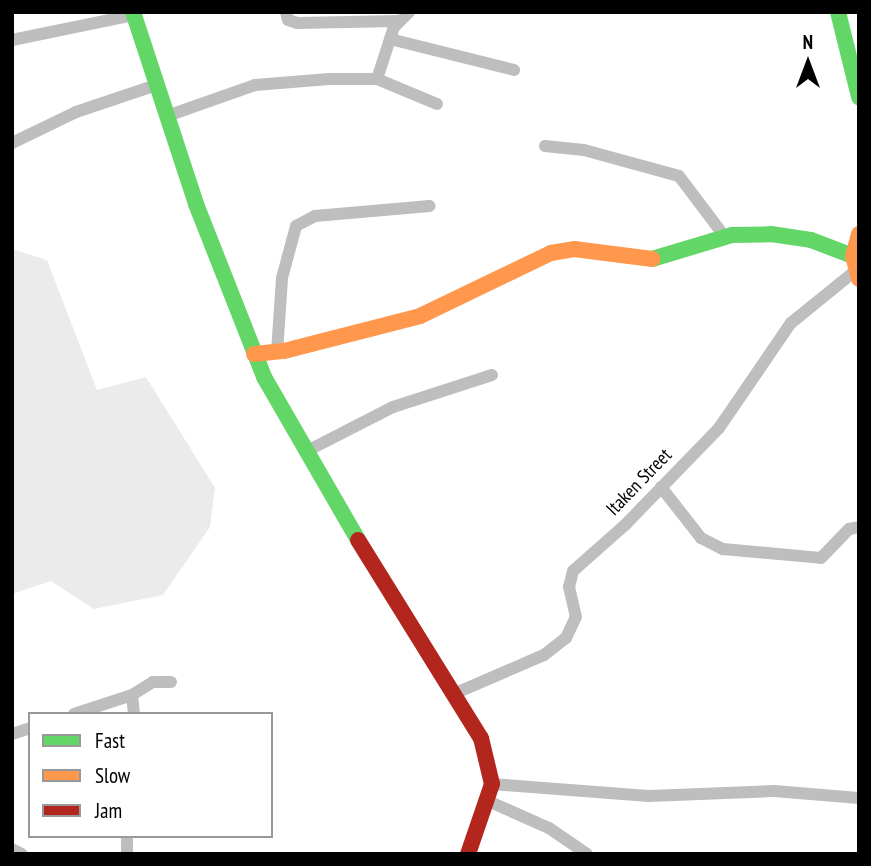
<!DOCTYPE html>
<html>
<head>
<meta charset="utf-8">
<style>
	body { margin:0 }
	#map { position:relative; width:871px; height:866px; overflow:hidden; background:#fff; font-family:"PT Sans Narrow",sans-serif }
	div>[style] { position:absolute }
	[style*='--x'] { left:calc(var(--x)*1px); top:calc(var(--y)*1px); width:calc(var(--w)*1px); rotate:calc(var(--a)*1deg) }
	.green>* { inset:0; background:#ebebeb }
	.street>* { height:12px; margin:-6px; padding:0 6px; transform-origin:6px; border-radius:6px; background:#bebebe }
	.fast>* { height:16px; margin:-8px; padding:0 8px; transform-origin:8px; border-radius:8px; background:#63d668 }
	.slow>* { height:16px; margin:-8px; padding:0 8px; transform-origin:8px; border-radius:8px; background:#ff974d }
	.jam>* { height:16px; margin:-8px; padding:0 8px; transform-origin:8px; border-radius:8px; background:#b3261e }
	span { translate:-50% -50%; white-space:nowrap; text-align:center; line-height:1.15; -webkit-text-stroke:6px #fff; paint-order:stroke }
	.street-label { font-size:19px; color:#000 }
	.frame { position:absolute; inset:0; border:14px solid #000; pointer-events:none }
	.legend { position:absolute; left:28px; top:712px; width:245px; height:126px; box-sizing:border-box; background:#fff; border:2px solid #999; margin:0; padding:9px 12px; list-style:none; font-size:21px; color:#000 }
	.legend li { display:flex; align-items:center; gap:14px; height:35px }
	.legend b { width:35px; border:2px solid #999 }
	.north { position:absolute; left:773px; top:28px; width:70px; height:70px; -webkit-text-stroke:5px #fff; paint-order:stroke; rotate:0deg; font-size:19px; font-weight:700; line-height:28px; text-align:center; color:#000 }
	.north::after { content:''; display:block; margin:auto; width:24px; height:32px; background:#000; clip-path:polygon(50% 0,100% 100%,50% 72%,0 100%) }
</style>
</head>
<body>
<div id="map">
	<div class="green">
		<div style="clip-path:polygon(12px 249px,47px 260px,97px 390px,146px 377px,215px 488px,210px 527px,163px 595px,94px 609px,51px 581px,12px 594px)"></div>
	</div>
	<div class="street">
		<div style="--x:286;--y:12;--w:8;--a:76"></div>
		<div style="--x:288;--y:20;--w:9;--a:18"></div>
		<div style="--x:297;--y:23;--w:101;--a:-1.1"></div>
		<div style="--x:390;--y:39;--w:128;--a:14"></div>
		<div style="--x:12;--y:40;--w:125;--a:-11.6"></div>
		<div style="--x:377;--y:79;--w:55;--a:-71.9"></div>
		<div style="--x:394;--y:27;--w:21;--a:-45"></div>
		<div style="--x:167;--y:116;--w:93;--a:-19.4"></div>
		<div style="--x:255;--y:85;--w:74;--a:-4.6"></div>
		<div style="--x:329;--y:79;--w:48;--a:0"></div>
		<div style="--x:377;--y:79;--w:65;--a:22.6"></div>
		<div style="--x:12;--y:143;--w:71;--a:-25.8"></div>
		<div style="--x:76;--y:112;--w:84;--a:-18.6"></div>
		<div style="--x:545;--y:146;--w:39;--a:6"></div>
		<div style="--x:584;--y:150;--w:98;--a:15.3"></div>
		<div style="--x:679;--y:176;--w:76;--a:53"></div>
		<div style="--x:277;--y:352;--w:74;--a:-86.1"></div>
		<div style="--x:282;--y:278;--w:54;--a:-74.9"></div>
		<div style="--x:296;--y:226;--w:21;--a:-28"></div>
		<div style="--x:315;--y:216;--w:115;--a:-5"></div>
		<div style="--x:305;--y:452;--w:99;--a:-27.1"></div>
		<div style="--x:393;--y:407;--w:104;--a:-17.9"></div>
		<div style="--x:661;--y:487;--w:65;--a:51.9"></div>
		<div style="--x:701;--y:538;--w:25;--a:27"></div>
		<div style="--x:723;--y:549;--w:98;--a:5.2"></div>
		<div style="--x:821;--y:558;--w:40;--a:-46"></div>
		<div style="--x:849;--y:529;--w:10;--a:-11"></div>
		<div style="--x:456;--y:693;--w:96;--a:-23.4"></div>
		<div style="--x:544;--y:655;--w:28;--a:-38"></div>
		<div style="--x:566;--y:638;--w:23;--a:-65"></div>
		<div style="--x:576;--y:617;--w:31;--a:-103"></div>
		<div style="--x:569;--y:587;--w:16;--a:-76"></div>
		<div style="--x:573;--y:571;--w:69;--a:-41.5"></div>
		<div style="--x:625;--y:525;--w:135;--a:-45.9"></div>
		<div style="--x:719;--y:428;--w:127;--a:-55.6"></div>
		<div style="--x:791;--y:323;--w:82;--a:-39.1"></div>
		<div style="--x:132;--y:695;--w:19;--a:84"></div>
		<div style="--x:74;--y:714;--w:61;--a:-18.1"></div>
		<div style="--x:132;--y:695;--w:25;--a:-32"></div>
		<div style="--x:153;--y:682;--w:18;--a:0"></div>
		<div style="--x:12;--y:734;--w:19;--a:-18"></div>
		<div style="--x:492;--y:784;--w:157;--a:4.4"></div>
		<div style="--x:649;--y:796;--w:125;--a:-2.3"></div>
		<div style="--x:774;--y:791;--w:85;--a:4.7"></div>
		<div style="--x:488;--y:801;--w:67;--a:23.9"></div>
		<div style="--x:549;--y:828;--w:46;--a:34.4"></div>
		<div style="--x:127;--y:836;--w:18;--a:90"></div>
		<div style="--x:12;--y:849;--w:11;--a:27"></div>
	</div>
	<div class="fast">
		<div style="--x:133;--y:12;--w:202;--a:71.8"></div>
		<div style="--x:196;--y:204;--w:186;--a:68.5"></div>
		<div style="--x:264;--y:377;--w:188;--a:60"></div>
		<div style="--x:838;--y:12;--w:88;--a:76.1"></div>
		<div style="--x:652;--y:259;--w:84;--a:-16.7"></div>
		<div style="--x:732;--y:235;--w:39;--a:-1"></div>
		<div style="--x:771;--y:234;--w:40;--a:8.5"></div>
		<div style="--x:811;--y:240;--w:45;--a:20.9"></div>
	</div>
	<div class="slow">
		<div style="--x:859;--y:234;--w:23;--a:105"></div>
		<div style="--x:853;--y:256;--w:24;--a:75"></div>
		<div style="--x:254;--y:354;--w:30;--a:-6"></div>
		<div style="--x:284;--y:351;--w:140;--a:-14.4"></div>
		<div style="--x:420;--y:316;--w:145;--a:-25.7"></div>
		<div style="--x:551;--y:253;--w:23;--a:-10"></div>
		<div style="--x:574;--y:249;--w:79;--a:7.3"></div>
	</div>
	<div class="jam">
		<div style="--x:358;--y:540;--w:233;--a:58.2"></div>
		<div style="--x:481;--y:738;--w:47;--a:76.6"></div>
		<div style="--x:492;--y:784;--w:74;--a:108.9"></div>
	</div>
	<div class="street-label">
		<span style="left:639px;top:482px;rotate:-46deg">Itaken Street</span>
	</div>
	<div class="frame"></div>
	<ul class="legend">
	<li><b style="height:9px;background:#63d668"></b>Fast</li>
	<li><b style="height:9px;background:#ff974d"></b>Slow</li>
	<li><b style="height:9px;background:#b3261e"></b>Jam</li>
	</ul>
	<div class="north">N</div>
</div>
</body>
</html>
